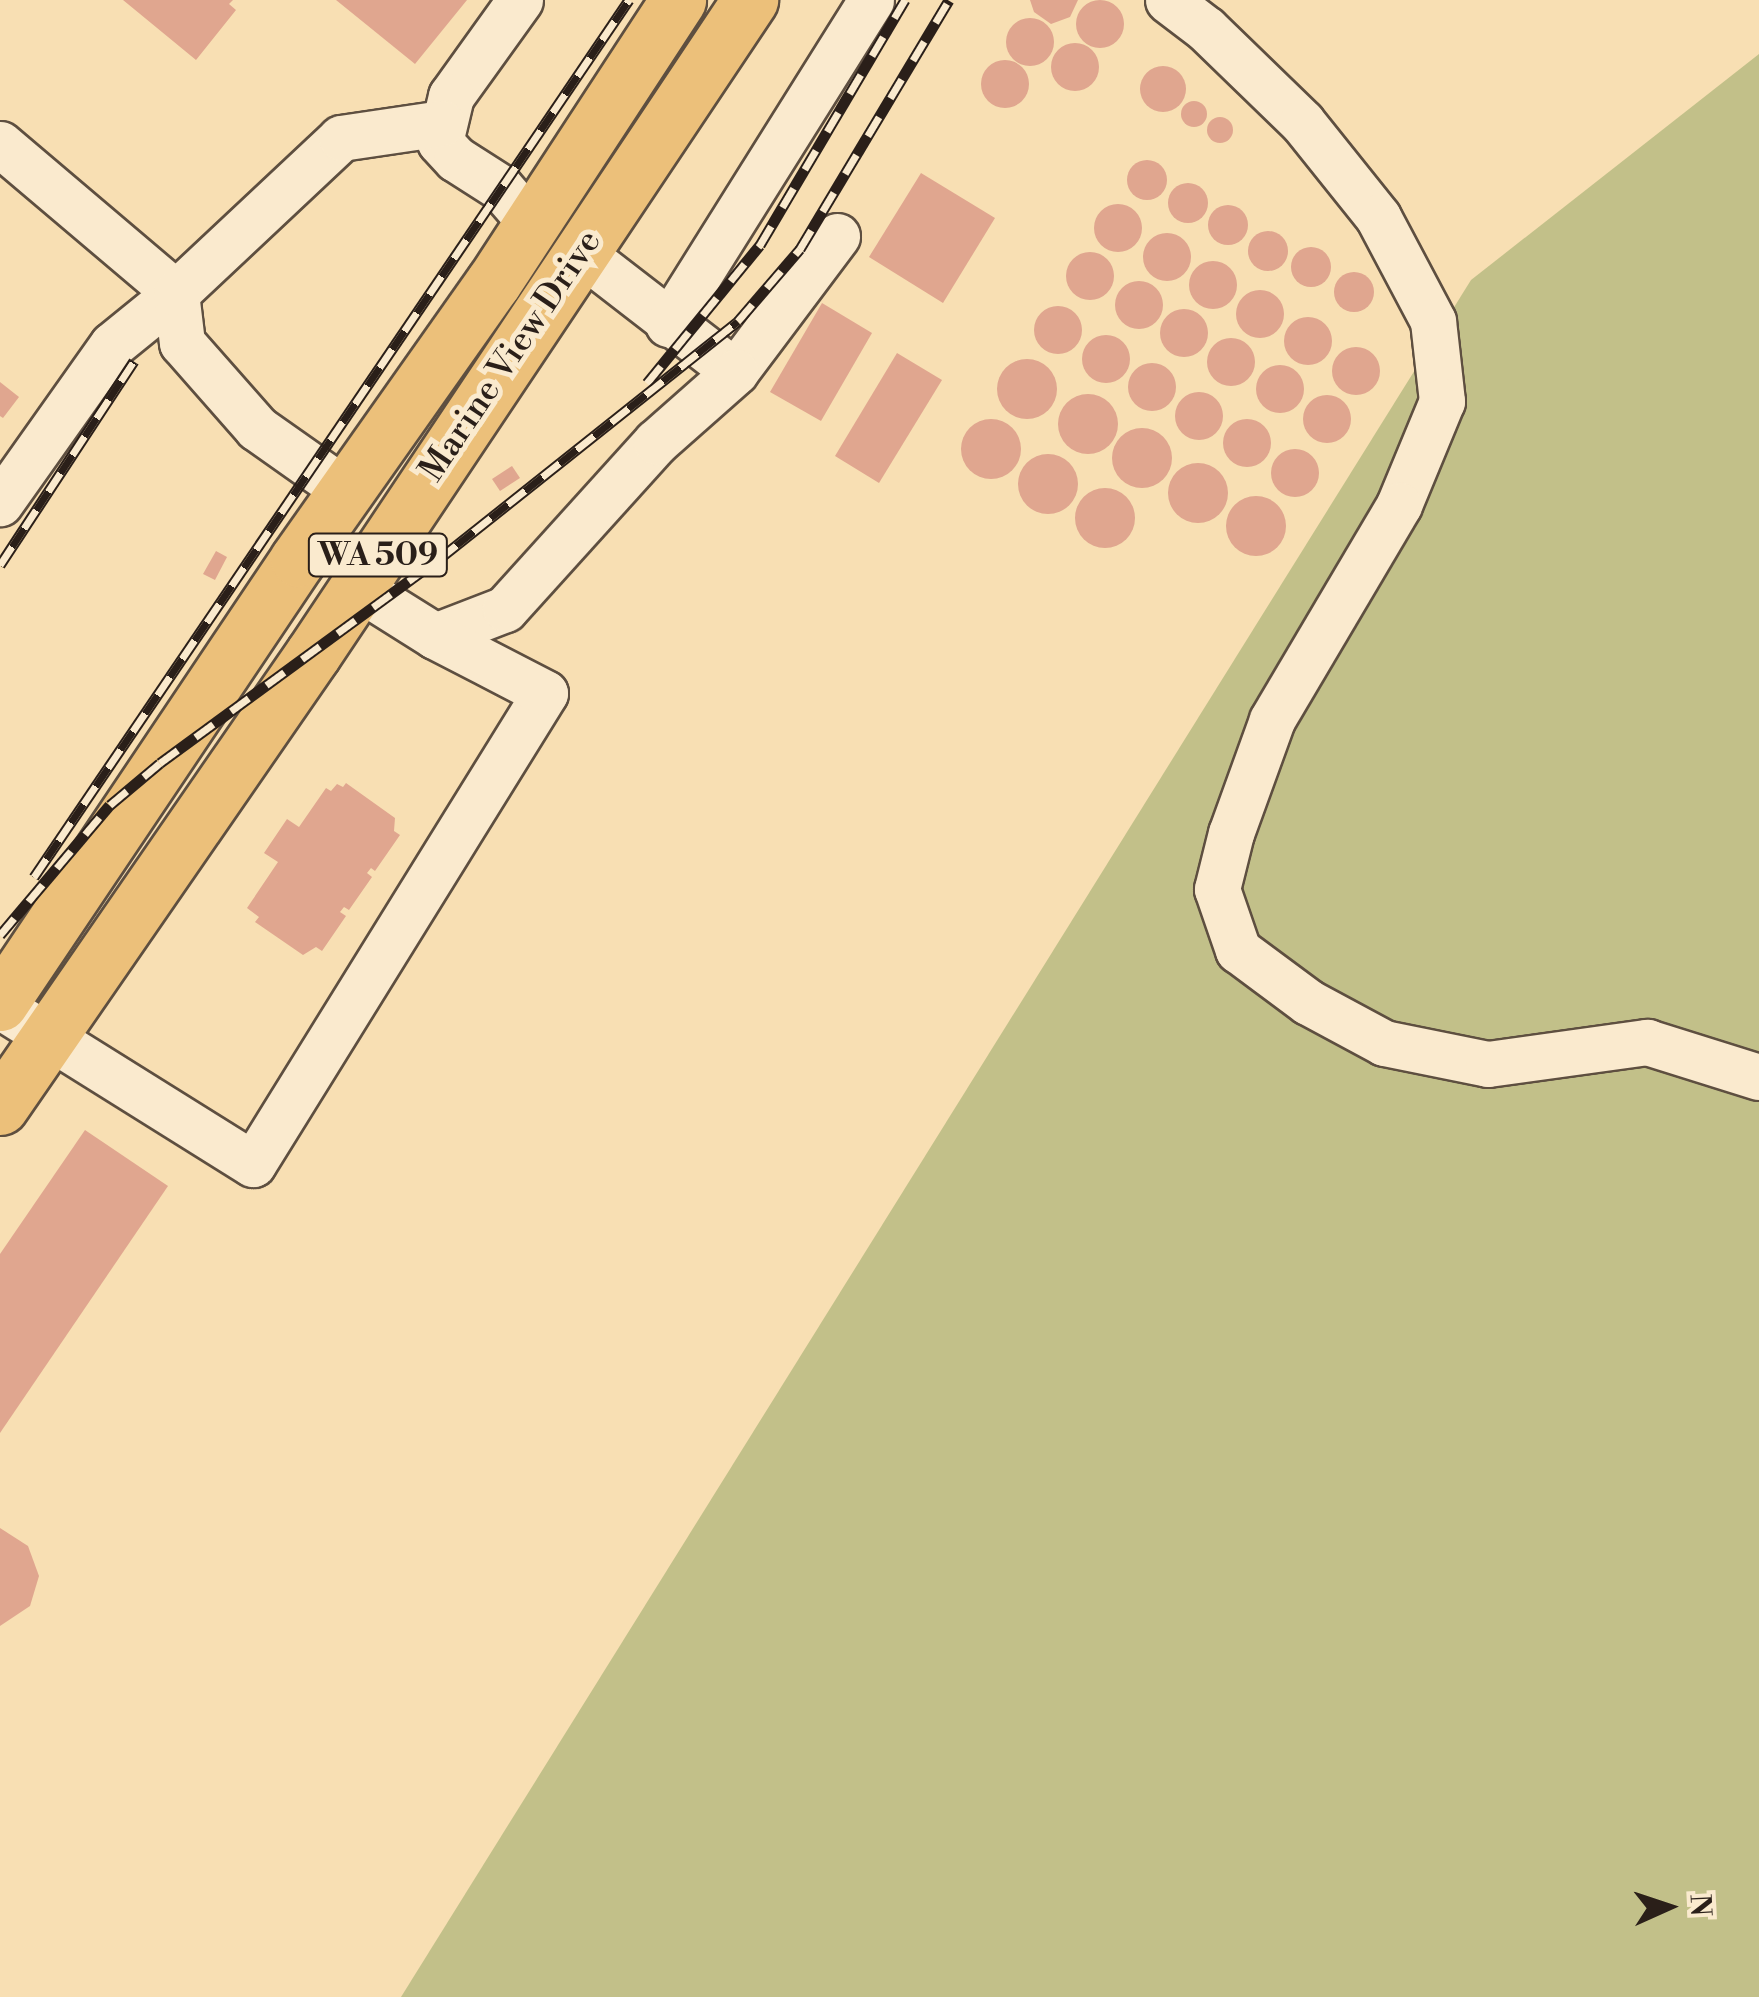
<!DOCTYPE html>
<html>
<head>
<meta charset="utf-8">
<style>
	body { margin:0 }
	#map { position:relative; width:1759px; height:1997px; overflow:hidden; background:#f8dfb3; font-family:"Libre Bodoni",serif }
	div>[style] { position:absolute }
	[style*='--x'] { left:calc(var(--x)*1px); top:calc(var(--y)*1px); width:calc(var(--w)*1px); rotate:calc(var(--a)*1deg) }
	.green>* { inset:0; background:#c2c089 }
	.building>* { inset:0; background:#e0a68f }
	.round { border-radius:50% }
	.roads { filter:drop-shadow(2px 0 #5e4f40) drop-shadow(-2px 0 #5e4f40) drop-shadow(0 2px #5e4f40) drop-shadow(0 -2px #5e4f40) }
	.minor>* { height:45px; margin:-22.5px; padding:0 22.5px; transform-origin:22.5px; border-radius:22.5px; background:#faeace }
	.major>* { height:55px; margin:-27.5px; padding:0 27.5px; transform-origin:27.5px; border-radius:27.5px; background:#ecc07a }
	.rail>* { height:11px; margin-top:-5.5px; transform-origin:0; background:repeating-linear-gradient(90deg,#faeace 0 22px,#2a1f19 0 44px); box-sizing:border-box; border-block:2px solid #2a1f19 }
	span { translate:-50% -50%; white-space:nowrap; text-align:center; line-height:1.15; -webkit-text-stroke:10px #faeace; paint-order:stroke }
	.shield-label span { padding:2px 8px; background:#faeace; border:2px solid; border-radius:8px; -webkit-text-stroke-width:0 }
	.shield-label { font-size:32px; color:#2a1f19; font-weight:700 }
	.street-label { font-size:35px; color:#2a1f19 }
	.north { position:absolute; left:1619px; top:1857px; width:100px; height:100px; -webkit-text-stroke:8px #faeace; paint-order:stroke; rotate:87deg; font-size:28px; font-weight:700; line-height:40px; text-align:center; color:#2a1f19 }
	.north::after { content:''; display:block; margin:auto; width:35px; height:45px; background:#2a1f19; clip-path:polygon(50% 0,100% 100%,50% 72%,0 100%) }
</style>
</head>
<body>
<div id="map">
	<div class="green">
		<div style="clip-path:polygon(1759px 54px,1759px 1997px,401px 1997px,1471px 280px)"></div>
	</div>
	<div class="building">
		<div style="clip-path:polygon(123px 0,233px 0,229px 4px,236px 10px,196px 60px)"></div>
		<div style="clip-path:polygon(336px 0,467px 0,415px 64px)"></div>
		<div style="clip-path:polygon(1030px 0,1078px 0,1070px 17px,1051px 24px,1034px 12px)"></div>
		<div class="round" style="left:1076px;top:0;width:48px;height:48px"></div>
		<div class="round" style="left:1006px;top:18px;width:48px;height:48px"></div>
		<div class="round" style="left:1051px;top:43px;width:48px;height:48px"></div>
		<div class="round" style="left:981px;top:60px;width:48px;height:48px"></div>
		<div class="round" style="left:1140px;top:66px;width:46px;height:46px"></div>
		<div class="round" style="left:1181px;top:101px;width:26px;height:26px"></div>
		<div class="round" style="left:1207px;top:117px;width:26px;height:26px"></div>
		<div class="round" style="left:1127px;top:160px;width:40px;height:40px"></div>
		<div style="clip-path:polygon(921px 173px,995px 218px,943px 303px,869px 257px)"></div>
		<div class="round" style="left:1168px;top:183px;width:40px;height:40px"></div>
		<div class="round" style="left:1094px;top:204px;width:48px;height:48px"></div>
		<div class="round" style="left:1208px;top:205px;width:40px;height:40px"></div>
		<div class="round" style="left:1248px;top:231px;width:40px;height:40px"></div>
		<div class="round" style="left:1143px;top:233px;width:48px;height:48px"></div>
		<div class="round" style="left:1291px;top:247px;width:40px;height:40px"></div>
		<div class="round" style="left:1066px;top:252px;width:48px;height:48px"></div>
		<div class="round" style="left:1189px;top:261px;width:48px;height:48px"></div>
		<div class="round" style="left:1334px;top:272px;width:40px;height:40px"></div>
		<div class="round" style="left:1115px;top:281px;width:48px;height:48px"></div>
		<div class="round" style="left:1236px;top:290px;width:48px;height:48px"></div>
		<div style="clip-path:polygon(822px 303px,872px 333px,821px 421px,770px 392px)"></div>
		<div class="round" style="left:1034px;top:306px;width:48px;height:48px"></div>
		<div class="round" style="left:1160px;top:309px;width:48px;height:48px"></div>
		<div class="round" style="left:1284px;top:317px;width:48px;height:48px"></div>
		<div class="round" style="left:1082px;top:335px;width:48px;height:48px"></div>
		<div class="round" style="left:1207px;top:338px;width:48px;height:48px"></div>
		<div class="round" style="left:1332px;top:347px;width:48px;height:48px"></div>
		<div style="clip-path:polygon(897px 353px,942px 380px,879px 483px,835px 456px)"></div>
		<div class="round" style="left:997px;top:359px;width:60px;height:60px"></div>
		<div class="round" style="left:1128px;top:363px;width:48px;height:48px"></div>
		<div class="round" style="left:1256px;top:365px;width:48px;height:48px"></div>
		<div style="clip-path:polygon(0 382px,19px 397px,3px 418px,0 416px)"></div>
		<div class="round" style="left:1175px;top:392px;width:48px;height:48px"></div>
		<div class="round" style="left:1058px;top:394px;width:60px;height:60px"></div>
		<div class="round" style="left:1303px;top:395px;width:48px;height:48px"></div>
		<div class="round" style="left:1223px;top:419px;width:48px;height:48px"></div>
		<div class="round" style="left:961px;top:419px;width:60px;height:60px"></div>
		<div class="round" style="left:1112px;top:428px;width:60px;height:60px"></div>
		<div class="round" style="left:1271px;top:449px;width:48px;height:48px"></div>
		<div class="round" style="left:1018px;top:454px;width:60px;height:60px"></div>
		<div class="round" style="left:1168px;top:463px;width:60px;height:60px"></div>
		<div style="clip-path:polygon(512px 466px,520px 478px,500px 491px,492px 479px)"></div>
		<div class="round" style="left:1075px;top:488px;width:60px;height:60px"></div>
		<div class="round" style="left:1226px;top:496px;width:60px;height:60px"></div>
		<div style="clip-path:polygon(216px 551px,227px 557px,215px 580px,203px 574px)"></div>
		<div style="clip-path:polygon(346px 783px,395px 818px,394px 831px,400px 835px,375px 871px,371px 868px,367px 873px,372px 877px,349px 910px,344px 907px,340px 912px,346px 916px,322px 951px,316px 947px,303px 955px,255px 922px,259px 917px,247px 908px,278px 862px,264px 853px,287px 819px,299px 827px,326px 788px,331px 791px,337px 784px,343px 787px)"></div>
		<div style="clip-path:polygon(85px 1130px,168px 1186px,0 1433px,0 1254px)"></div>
		<div style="clip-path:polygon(0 1528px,28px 1546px,39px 1576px,30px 1606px,0 1626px)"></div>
	</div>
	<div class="roads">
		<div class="minor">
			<div style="--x:520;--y:0;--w:118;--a:125.7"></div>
			<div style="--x:451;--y:96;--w:47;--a:103.4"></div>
			<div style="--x:440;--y:142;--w:23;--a:47"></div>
			<div style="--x:456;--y:159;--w:52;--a:32.5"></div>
			<div style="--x:500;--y:187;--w:48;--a:49.3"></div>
			<div style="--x:1168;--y:0;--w:48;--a:37.3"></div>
			<div style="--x:1206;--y:29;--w:134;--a:44.1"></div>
			<div style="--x:1302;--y:122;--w:122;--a:51.3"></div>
			<div style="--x:1378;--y:217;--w:118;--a:62.1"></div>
			<div style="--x:1433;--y:321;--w:81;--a:83.6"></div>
			<div style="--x:1442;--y:401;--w:113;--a:112.5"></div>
			<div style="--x:1399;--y:505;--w:250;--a:120.6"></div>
			<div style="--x:1272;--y:720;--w:120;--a:109.9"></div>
			<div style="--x:1231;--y:833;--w:58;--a:104"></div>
			<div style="--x:1217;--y:889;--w:65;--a:71"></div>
			<div style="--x:1238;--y:950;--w:87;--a:36.6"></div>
			<div style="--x:1308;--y:1002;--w:86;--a:28.3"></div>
			<div style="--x:1384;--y:1043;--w:106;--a:11.4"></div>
			<div style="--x:1488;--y:1064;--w:161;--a:-7.9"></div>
			<div style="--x:1647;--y:1042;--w:117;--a:17.4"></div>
			<div style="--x:0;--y:144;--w:231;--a:40.3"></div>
			<div style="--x:176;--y:293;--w:82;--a:140.9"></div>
			<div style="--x:112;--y:345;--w:194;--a:125.3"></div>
			<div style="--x:580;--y:252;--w:196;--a:37.7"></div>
			<div style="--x:735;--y:372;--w:170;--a:-53.1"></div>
			<div style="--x:668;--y:324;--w:382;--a:-57.9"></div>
			<div style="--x:349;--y:493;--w:113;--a:-144.8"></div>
			<div style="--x:257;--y:428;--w:113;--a:-131.4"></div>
			<div style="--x:182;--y:343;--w:50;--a:-96.8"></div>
			<div style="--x:176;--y:293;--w:226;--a:-43.2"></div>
			<div style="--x:341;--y:138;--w:102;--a:-8.4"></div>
			<div style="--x:357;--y:587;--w:92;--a:32.1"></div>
			<div style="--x:435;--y:636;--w:75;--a:-21.1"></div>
			<div style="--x:505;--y:609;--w:225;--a:-47.9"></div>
			<div style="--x:656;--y:442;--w:106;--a:-41.5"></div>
			<div style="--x:0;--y:1006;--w:298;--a:32"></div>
			<div style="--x:253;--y:1164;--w:554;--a:-58.2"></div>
			<div style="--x:545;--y:693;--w:124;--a:-152.6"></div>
		</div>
		<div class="major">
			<div style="--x:0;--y:1003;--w:535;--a:-56.13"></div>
			<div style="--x:298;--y:559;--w:338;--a:-54.8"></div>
			<div style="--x:493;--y:283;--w:338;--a:-56.8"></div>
			<div style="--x:0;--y:1107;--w:551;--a:-55.36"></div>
			<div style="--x:313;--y:654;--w:787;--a:-56.25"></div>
		</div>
	</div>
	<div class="rail">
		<div style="--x:647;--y:383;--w:178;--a:-50.7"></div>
		<div style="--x:760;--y:245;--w:285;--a:-59.4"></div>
		<div style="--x:0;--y:565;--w:244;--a:-56.7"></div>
		<div style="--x:34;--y:877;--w:1060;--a:-55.85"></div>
		<div style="--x:0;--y:935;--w:170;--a:-49.8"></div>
		<div style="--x:110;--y:805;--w:65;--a:-40"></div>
		<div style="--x:160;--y:763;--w:346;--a:-36.2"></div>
		<div style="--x:439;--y:559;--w:382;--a:-38.5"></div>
		<div style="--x:738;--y:321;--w:95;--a:-49.3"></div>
		<div style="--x:800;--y:249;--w:290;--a:-59.1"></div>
	</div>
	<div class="shield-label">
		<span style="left:378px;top:555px">WA 509</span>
	</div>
	<div class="street-label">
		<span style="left:511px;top:356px;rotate:-56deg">Marine View Drive</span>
	</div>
	<div class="north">N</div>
</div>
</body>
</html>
